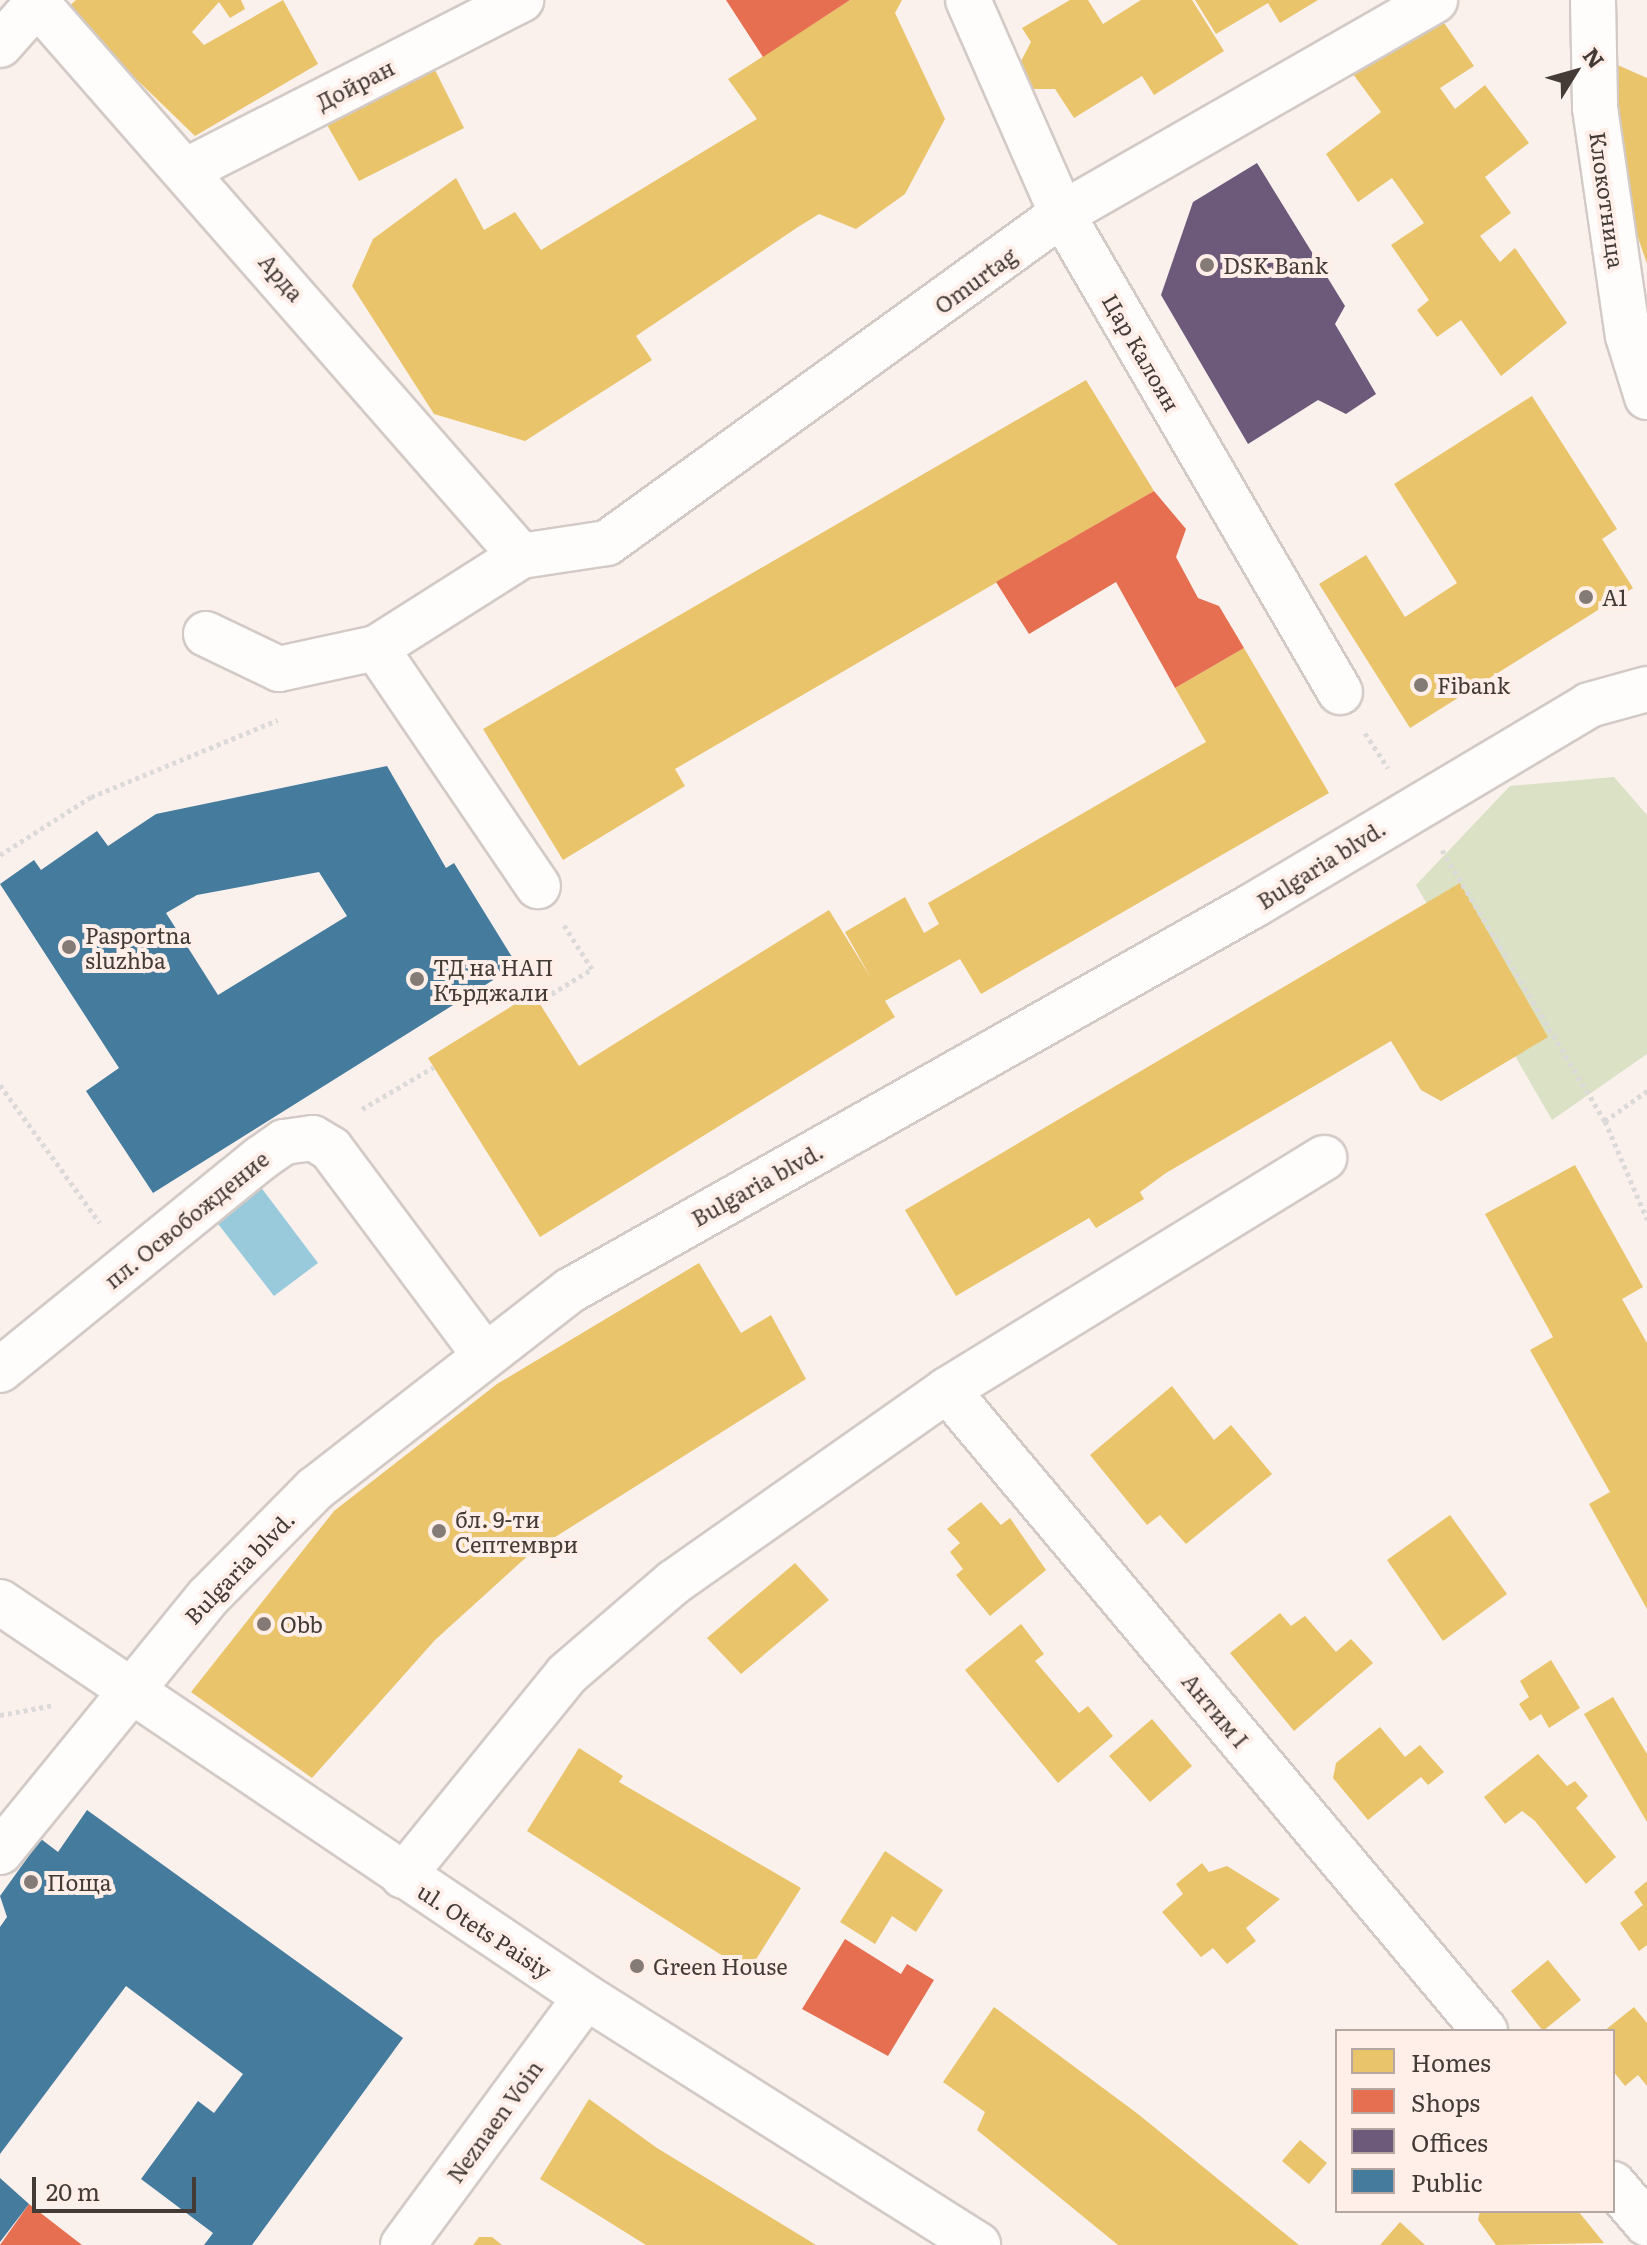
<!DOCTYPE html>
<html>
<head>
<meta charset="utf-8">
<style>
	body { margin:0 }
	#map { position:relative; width:1647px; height:2245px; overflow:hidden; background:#faf1ed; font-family:Literata,serif }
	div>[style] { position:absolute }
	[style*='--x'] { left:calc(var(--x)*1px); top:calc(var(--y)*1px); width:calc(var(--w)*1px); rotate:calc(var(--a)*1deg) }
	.green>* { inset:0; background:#dbe1c4 }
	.water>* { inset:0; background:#99cadc }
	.homes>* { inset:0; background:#e9c46a }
	.shops>* { inset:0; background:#e76f51 }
	.offices>* { inset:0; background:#6d597a }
	.public>* { inset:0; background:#457b9d }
	.path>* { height:5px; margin-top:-2.5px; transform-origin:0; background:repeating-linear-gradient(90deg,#dcdad9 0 4px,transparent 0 8px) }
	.roads { filter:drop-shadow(2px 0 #d3cac6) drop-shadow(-2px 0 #d3cac6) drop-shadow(0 2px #d3cac6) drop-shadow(0 -2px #d3cac6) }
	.minor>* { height:44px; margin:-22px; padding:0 22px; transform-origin:22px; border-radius:22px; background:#fefdfc }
	.dots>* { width:22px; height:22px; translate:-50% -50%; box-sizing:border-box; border:4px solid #ffefe8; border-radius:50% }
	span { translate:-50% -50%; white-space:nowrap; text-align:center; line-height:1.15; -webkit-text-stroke:8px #ffefe8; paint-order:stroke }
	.street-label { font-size:22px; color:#443a36 }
	.poi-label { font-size:22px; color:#443a36 }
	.left { translate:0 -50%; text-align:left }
	.legend { position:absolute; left:1335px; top:2029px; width:280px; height:184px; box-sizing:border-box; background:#ffefe8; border:2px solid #b4a7a1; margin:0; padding:10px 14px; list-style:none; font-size:24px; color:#443a36 }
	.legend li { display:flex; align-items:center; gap:16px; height:40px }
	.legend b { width:40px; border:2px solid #b4a7a1 }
	.north { position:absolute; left:1535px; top:32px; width:80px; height:80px; -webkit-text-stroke:6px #ffefe8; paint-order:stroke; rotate:53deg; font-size:22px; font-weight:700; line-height:32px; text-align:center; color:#443a36 }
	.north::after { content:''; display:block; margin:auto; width:28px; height:36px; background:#443a36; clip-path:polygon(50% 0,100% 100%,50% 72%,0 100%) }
	.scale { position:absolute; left:32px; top:2177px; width:164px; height:36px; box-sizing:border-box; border:4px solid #443a36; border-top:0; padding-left:10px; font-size:24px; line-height:28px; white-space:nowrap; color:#443a36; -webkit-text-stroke:6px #ffefe8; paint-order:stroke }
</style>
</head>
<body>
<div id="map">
	<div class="green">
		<div style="clip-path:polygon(1614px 777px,1647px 815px,1647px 1054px,1552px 1120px,1416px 885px,1510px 786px)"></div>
	</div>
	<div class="water">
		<div style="clip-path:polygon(260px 1186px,318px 1263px,274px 1296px,215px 1220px)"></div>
	</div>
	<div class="homes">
		<div style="clip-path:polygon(76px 0,241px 0,245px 9px,230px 18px,219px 2px,192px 32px,204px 45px,283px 0,318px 64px,195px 136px,65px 10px)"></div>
		<div style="clip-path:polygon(850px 0,902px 0,895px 13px,945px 119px,905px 194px,856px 229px,819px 214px,798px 227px,636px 336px,652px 360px,525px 441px,434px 414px,352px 286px,373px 239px,456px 178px,484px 230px,515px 212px,541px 250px,757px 119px,728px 79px)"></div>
		<div style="clip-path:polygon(1070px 0,1088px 0,1103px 24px,1141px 0,1192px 0,1224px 51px,1154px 95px,1142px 76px,1074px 118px,1055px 89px,1031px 89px,1018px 67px,1031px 42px,1022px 28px)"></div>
		<div style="clip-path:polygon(1195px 0,1318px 0,1280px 23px,1268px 3px,1216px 34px)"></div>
		<div style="clip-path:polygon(1435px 10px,1474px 66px,1440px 88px,1455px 109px,1485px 85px,1529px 143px,1485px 177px,1511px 213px,1480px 236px,1500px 262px,1515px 248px,1567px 323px,1501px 376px,1461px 320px,1437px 337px,1417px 310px,1429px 300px,1391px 245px,1424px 223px,1392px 178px,1358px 202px,1326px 154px,1381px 112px,1353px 74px)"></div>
		<div style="clip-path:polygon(426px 52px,464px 128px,359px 181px,322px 116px)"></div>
		<div style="clip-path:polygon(1613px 63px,1647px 78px,1647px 264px,1624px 196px)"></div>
		<div style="clip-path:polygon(1086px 380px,1154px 491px,675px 769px,685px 786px,563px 860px,483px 729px)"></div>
		<div style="clip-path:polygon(1532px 396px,1617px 529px,1602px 539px,1633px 588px,1410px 728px,1319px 584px,1366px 555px,1405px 617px,1457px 583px,1394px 484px)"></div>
		<div style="clip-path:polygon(1244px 648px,1329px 793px,981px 994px,960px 959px,885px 1001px,895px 1017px,540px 1237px,428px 1058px,533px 993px,579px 1066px,829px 910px,871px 978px,845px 932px,905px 897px,924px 933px,939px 924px,928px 903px,1206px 742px,1175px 688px)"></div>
		<div style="clip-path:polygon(1460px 883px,1548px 1037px,1441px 1101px,1421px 1090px,1391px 1041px,1166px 1173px,1140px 1192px,1144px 1199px,1096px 1228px,1089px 1218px,956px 1296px,905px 1210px)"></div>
		<div style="clip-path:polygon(1575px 1165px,1643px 1287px,1622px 1299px,1647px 1343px,1647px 1609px,1589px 1504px,1610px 1492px,1530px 1350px,1553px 1337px,1485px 1214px)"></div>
		<div style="clip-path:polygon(699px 1263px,741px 1333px,771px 1315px,806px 1379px,533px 1551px,435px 1640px,312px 1778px,191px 1692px,334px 1511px,497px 1384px)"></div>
		<div style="clip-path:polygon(1172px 1386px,1214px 1440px,1231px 1425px,1272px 1474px,1186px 1544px,1160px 1515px,1147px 1525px,1090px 1455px)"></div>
		<div style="clip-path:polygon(981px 1502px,1001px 1525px,1010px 1518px,1046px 1570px,990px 1616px,956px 1575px,963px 1569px,950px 1552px,960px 1543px,947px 1529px)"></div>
		<div style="clip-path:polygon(1450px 1515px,1507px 1594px,1443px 1641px,1387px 1560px)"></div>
		<div style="clip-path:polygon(795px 1563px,829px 1600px,741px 1674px,707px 1638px)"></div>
		<div style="clip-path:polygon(1280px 1613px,1291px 1626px,1305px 1616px,1336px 1652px,1351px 1639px,1373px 1663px,1294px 1731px,1230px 1653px)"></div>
		<div style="clip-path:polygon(1021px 1624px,1044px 1654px,1035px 1661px,1079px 1713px,1088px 1706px,1113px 1736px,1058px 1783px,965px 1670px)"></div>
		<div style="clip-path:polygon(1551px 1660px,1580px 1708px,1549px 1728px,1541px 1714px,1530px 1721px,1519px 1704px,1529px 1697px,1520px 1681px)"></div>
		<div style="clip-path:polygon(1613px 1697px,1647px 1754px,1647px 1822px,1584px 1714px)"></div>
		<div style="clip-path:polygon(1152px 1719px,1192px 1766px,1150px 1802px,1109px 1756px)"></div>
		<div style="clip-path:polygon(1380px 1727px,1405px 1757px,1420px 1745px,1444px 1772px,1428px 1785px,1421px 1777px,1368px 1820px,1333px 1778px,1336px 1763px)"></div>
		<div style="clip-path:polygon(579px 1748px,623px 1776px,619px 1782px,801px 1888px,748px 1972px,527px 1831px)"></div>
		<div style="clip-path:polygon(1538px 1754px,1567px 1786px,1575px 1781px,1588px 1796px,1576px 1808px,1616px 1857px,1586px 1884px,1535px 1821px,1522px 1811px,1505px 1824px,1484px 1797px)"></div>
		<div style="clip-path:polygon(885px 1851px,943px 1890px,916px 1932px,892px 1916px,875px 1944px,840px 1922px)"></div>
		<div style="clip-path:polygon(1202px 1863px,1209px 1872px,1227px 1866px,1280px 1899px,1246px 1928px,1256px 1941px,1227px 1964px,1213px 1948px,1201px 1957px,1162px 1912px,1183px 1894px,1176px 1884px)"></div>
		<div style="clip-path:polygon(1647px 1881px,1647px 1945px,1639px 1951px,1620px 1923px,1643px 1905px,1634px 1892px)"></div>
		<div style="clip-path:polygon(1548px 1960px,1581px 2000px,1543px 2031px,1511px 1991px)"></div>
		<div style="clip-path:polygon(994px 2007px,1138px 2114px,1299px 2245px,1118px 2245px,977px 2130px,985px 2112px,943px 2082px)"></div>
		<div style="clip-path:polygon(1634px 2007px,1647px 2023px,1647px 2086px,1638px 2075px,1625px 2086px,1613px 2071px,1613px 2031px,1604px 2031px)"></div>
		<div style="clip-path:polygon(589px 2099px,657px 2148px,816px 2245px,646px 2245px,540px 2179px)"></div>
		<div style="clip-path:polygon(1300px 2140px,1327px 2163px,1309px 2184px,1282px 2161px)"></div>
		<div style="clip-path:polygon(1480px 2211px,1578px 2211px,1604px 2243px,1496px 2245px,1478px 2220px)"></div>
		<div style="clip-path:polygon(1400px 2222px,1425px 2245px,1380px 2245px)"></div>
		<div style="clip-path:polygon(479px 2237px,492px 2237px,502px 2245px,473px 2245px)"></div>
	</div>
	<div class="shops">
		<div style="clip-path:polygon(726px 0,850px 0,763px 57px)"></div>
		<div style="clip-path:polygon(1154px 491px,1186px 529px,1176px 557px,1198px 598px,1219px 606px,1244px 648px,1175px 688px,1116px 582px,1029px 634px,996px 582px)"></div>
		<div style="clip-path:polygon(845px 1939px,901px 1974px,907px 1964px,934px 1980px,888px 2056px,802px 2009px)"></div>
		<div style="clip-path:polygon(29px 2204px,82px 2245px,0 2245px)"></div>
	</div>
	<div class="offices">
		<div style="clip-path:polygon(1257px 163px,1345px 306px,1335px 324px,1376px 394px,1346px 414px,1318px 400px,1248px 444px,1161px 295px,1193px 202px)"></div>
	</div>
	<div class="public">
		<div style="clip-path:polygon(evenodd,387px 766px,446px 868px,454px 863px,517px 965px,153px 1193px,86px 1091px,119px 1068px,0 884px,34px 860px,41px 870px,97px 831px,108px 846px,156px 814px,387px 766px,319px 872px,347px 916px,218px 995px,166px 913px,197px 895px,319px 872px)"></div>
		<div style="clip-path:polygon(87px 1810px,403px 2038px,252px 2245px,204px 2245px,213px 2233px,141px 2179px,198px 2101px,214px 2113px,243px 2074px,126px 1986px,0 2154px,0 1927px,7px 1917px,0 1896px,41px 1839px,58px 1852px)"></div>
		<div style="clip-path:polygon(0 2178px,29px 2204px,0 2242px)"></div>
	</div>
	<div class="path">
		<div style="--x:1365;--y:733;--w:42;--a:56.7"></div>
		<div style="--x:1442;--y:850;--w:316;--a:59"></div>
		<div style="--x:1605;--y:1121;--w:107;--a:66.8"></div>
		<div style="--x:0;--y:855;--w:108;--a:-32.5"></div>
		<div style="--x:91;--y:797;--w:202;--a:-22.4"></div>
		<div style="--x:538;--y:1002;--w:63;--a:-31.4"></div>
		<div style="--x:592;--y:969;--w:52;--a:-122.5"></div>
		<div style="--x:0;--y:1085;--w:170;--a:54.1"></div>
		<div style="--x:362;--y:1109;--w:83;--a:-30.3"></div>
		<div style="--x:1605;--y:1121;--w:52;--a:-35.5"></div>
		<div style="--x:0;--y:1715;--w:55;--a:-10.5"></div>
	</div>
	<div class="roads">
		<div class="minor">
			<div style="--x:968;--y:0;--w:234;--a:66.3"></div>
			<div style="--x:1062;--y:214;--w:553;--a:59.82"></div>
			<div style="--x:1593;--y:0;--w:108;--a:88.9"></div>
			<div style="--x:1595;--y:108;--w:230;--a:81.8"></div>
			<div style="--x:1628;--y:336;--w:64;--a:72.7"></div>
			<div style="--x:37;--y:3;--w:735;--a:48.81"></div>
			<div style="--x:0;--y:45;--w:60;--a:-48.4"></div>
			<div style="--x:189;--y:169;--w:373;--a:-27"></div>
			<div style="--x:206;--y:634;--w:81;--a:25.6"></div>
			<div style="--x:279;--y:669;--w:99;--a:-12.2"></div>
			<div style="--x:376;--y:648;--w:172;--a:-32.4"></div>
			<div style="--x:521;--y:556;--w:87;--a:-8.6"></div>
			<div style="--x:607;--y:543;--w:561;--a:-35.87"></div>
			<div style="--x:1062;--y:214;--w:430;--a:-29.8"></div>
			<div style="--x:376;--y:648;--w:288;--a:55.8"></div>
			<div style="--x:0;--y:1370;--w:336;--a:-39.1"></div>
			<div style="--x:261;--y:1158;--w:28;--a:-35"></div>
			<div style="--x:284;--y:1142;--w:29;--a:-8"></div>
			<div style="--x:313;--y:1138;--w:21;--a:31"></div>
			<div style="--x:331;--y:1149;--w:256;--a:53.3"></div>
			<div style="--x:947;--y:1390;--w:837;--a:49.99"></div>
			<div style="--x:0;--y:1602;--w:707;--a:33.98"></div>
			<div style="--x:586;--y:1997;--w:464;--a:32.3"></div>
			<div style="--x:0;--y:1852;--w:330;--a:-50.8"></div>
			<div style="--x:209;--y:1596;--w:151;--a:-45.3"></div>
			<div style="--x:315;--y:1489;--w:324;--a:-37.9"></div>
			<div style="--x:571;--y:1290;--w:784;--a:-29.41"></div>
			<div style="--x:1254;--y:905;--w:390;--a:-30.8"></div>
			<div style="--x:1589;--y:705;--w:60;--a:-15.4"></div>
			<div style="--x:403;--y:1876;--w:260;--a:-50.9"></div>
			<div style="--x:567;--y:1674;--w:141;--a:-40.7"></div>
			<div style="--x:674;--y:1582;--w:334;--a:-35.1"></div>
			<div style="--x:947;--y:1390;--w:443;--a:-31.6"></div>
			<div style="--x:1613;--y:2184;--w:52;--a:49.6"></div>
			<div style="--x:403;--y:2245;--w:308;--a:-53.6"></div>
		</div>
	</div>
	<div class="dots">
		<div style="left:1207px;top:265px;background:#847a76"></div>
		<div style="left:1586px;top:597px;background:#847a76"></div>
		<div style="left:1421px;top:685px;background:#847a76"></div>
		<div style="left:69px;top:947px;background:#847a76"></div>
		<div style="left:417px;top:979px;background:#847a76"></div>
		<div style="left:439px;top:1531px;background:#847a76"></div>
		<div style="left:264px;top:1624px;background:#847a76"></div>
		<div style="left:31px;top:1882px;background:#847a76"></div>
		<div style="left:637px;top:1966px;background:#847a76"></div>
	</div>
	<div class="street-label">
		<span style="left:355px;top:84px;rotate:-27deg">Дойран</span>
		<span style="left:1608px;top:200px;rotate:82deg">Клокотница</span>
		<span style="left:282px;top:277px;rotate:49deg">Арда</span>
		<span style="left:975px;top:280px;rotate:-36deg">Omurtag</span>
		<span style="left:1142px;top:352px;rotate:60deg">Цар Калоян</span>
		<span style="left:1321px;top:864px;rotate:-32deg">Bulgaria blvd.</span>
		<span style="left:757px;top:1184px;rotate:-29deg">Bulgaria blvd.</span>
		<span style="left:186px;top:1219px;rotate:-39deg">пл. Освобождение</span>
		<span style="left:239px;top:1567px;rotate:-46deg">Bulgaria blvd.</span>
		<span style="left:1216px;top:1710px;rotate:50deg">Антим I</span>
		<span style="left:485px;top:1930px;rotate:33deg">ul. Otets Paisiy</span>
		<span style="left:494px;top:2121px;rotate:-54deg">Neznaen Voin</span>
	</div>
	<div class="poi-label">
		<span class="left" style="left:1223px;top:265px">DSK Bank</span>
		<span class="left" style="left:1602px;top:597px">A1</span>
		<span class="left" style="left:1437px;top:685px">Fibank</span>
		<span class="left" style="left:85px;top:947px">Pasportna<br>sluzhba</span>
		<span class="left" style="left:433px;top:979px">ТД на НАП<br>Кърджали</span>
		<span class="left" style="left:455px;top:1531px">бл. 9-ти<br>Септември</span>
		<span class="left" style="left:280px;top:1624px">Obb</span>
		<span class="left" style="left:47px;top:1882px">Поща</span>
		<span class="left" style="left:653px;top:1966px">Green House</span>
	</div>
	<ul class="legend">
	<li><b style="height:22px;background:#e9c46a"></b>Homes</li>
	<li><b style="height:22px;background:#e76f51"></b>Shops</li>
	<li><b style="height:22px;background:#6d597a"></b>Offices</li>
	<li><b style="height:22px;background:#457b9d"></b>Public</li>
	</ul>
	<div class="north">N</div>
	<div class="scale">20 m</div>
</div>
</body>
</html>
